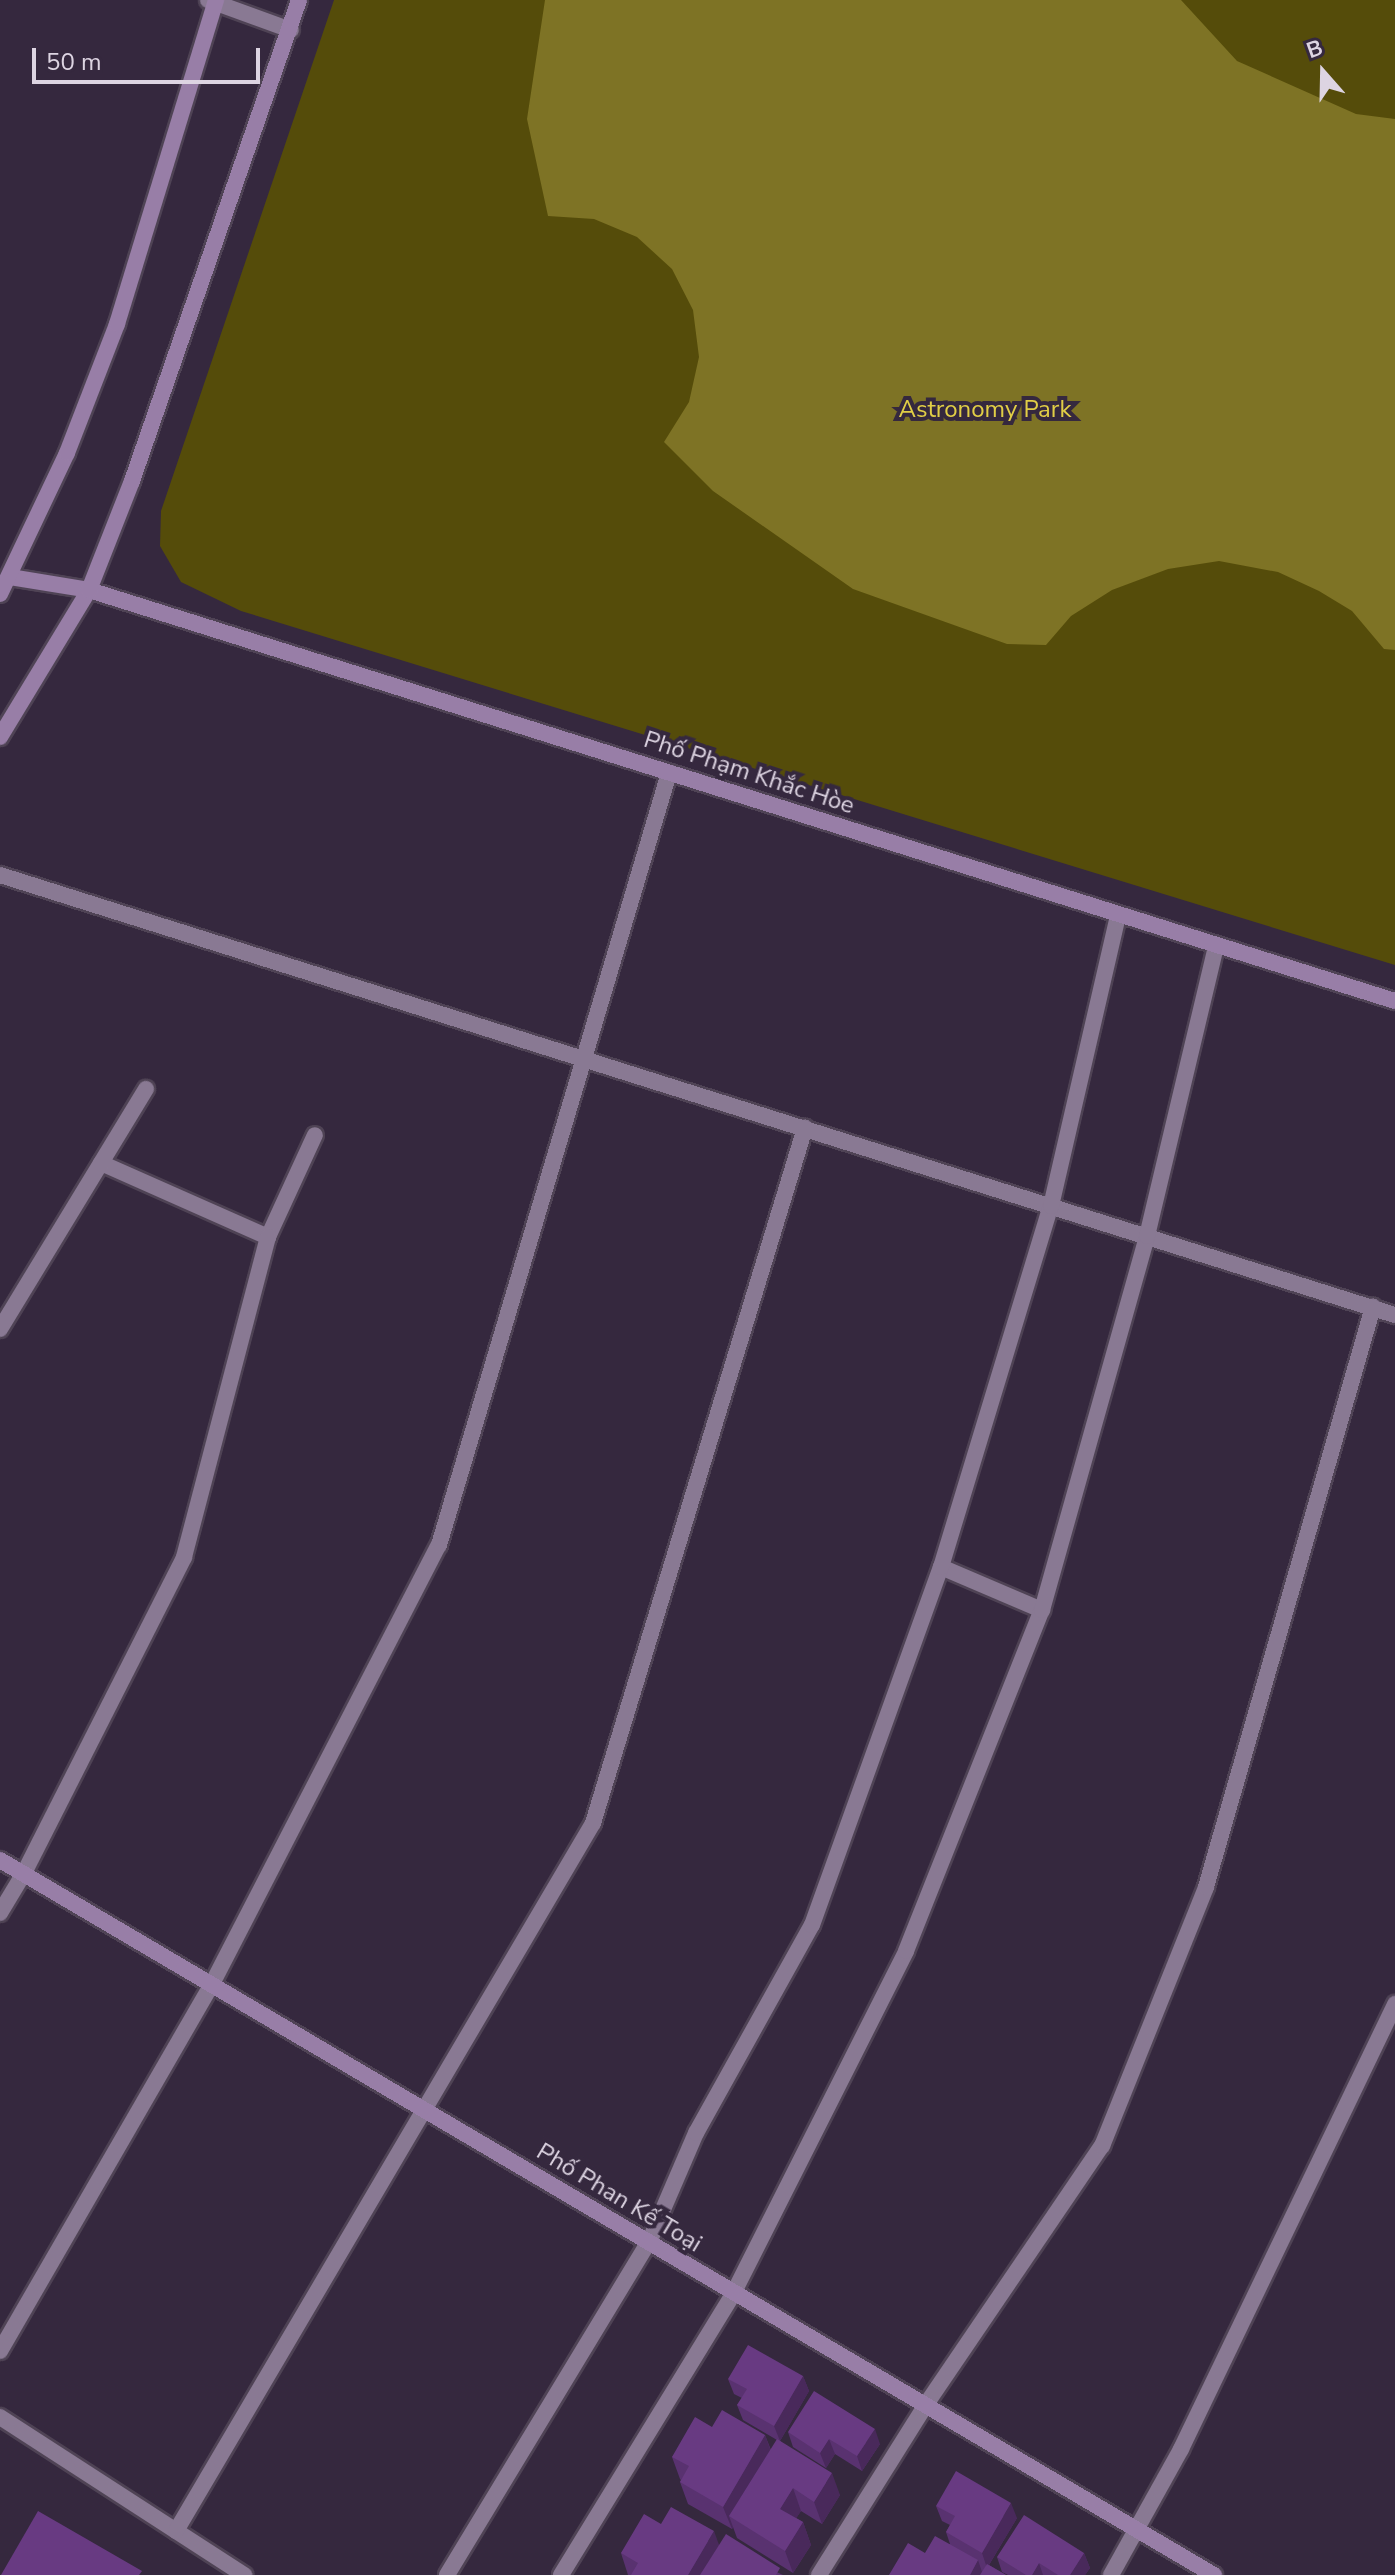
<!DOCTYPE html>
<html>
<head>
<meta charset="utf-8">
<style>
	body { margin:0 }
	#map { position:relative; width:1395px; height:2575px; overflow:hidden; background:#35283e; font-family:"Nunito Sans",sans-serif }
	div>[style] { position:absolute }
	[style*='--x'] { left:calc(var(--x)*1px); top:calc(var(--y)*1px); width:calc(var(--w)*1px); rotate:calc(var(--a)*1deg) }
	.green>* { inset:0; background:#554c0a }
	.water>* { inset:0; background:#7e7325 }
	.roads { filter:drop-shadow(2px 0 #4f4355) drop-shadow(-2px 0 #4f4355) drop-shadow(0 2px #4f4355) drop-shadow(0 -2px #4f4355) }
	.lane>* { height:16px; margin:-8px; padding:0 8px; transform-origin:8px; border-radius:8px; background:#897993 }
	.street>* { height:16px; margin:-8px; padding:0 8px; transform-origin:8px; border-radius:8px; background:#897993 }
	.secondary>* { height:16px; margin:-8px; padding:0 8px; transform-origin:8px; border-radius:8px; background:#987ea7 }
	.wall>* { inset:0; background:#593270 }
	.shaded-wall>* { inset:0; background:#49295b }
	.building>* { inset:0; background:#683a82 }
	span { translate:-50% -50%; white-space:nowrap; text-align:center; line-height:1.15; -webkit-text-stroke:8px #35283e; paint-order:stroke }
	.park-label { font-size:24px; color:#e1ce46 }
	.street-label { font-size:24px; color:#ddd4e2 }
	.north { position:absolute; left:1283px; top:32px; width:80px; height:80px; -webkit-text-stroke:6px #35283e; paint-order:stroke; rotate:340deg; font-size:22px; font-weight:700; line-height:32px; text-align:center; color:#ddd4e2 }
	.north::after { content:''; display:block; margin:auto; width:28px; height:36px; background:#ddd4e2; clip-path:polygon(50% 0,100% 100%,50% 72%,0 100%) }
	.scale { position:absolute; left:32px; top:48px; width:228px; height:36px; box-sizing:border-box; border:4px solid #ddd4e2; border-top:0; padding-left:10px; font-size:24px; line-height:28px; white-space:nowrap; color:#ddd4e2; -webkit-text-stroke:6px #35283e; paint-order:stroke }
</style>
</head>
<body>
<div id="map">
	<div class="green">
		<div style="clip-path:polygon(334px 0,1395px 0,1395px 965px,241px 611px,181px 582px,160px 546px,161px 511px)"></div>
	</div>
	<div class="water">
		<div style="clip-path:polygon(545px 0,1181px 0,1237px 61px,1356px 114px,1395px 119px,1395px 650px,1384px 649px,1352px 611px,1319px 591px,1278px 572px,1219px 561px,1168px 569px,1112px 590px,1071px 616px,1046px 645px,1007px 644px,853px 589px,713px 491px,664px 442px,689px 402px,699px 357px,693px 310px,672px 269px,637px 237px,594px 219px,548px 216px,527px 119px)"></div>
	</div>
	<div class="roads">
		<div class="lane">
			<div style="--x:101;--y:1163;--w:183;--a:23.9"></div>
			<div style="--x:268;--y:1237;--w:112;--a:-65.3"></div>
			<div style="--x:0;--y:1329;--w:281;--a:-58.7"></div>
			<div style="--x:941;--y:1567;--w:110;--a:23.1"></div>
			<div style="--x:24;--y:1873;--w:354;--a:-63.1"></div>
			<div style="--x:184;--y:1557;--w:331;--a:-75.3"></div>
			<div style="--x:0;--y:2417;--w:291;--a:32.9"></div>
			<div style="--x:176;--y:2531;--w:822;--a:-59.5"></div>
			<div style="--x:593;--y:1823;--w:727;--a:-73.04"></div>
			<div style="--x:819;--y:2575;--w:199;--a:-57.9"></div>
			<div style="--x:925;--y:2406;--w:315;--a:-55.8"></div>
			<div style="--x:1102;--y:2146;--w:279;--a:-68.1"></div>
			<div style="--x:1206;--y:1887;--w:604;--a:-73.94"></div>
			<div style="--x:1111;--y:2575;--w:144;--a:-60.9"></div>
			<div style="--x:1181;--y:2449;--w:494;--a:-64.3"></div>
		</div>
		<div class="street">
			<div style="--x:208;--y:0;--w:88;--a:19.9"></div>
			<div style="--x:0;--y:875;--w:1463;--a:17.51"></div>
			<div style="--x:0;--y:1913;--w:47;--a:-59"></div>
			<div style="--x:0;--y:2351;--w:424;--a:-60"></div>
			<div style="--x:212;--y:1984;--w:494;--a:-62.7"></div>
			<div style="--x:439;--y:1545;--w:806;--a:-73.41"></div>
			<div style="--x:447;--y:2575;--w:389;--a:-58.8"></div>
			<div style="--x:649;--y:2242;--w:119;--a:-66.7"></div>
			<div style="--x:696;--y:2133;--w:238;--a:-60.9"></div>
			<div style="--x:812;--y:1925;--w:381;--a:-70.2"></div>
			<div style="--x:941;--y:1567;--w:377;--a:-73.1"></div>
			<div style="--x:1051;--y:1206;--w:299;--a:-77"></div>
			<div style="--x:561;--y:2575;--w:329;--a:-58.5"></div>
			<div style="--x:733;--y:2294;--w:384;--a:-63.2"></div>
			<div style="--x:906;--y:1951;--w:367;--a:-68.3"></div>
			<div style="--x:1042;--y:1610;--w:388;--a:-74.3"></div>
			<div style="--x:1147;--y:1236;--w:298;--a:-76.6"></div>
		</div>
		<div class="secondary">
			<div style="--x:10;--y:577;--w:80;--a:9.3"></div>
			<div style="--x:89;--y:590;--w:1369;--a:17.47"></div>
			<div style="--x:0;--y:594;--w:156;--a:-64.6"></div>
			<div style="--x:67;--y:453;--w:138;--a:-68.8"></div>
			<div style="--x:117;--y:324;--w:339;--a:-73"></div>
			<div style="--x:0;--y:737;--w:172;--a:-58.8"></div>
			<div style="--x:89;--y:590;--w:117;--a:-68.5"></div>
			<div style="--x:132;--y:481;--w:509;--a:-70.85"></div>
			<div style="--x:0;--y:1860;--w:1409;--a:30.5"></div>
		</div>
	</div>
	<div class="wall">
		<div style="clip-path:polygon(803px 2376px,809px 2391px,780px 2441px,840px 2495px,822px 2524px,801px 2511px,796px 2518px,803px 2522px,811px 2545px,793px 2573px,737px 2538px,733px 2527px,732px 2529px,688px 2504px,680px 2482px,681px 2480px,680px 2479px,672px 2457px,712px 2427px,765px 2435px,771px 2450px,777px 2440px,743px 2420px,737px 2405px,742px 2398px,734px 2394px,728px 2379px)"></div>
		<div style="clip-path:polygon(788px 2432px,880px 2444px,862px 2471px,835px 2454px,826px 2468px,793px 2447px)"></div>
		<div style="clip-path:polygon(936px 2506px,1017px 2518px,989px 2565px,1006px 2575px,889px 2575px,925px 2553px,950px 2544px,946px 2532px,950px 2525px,942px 2521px)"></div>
		<div style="clip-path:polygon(661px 2524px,719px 2545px,783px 2575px,628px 2575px,621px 2553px)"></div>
		<div style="clip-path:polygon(1084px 2553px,1090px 2568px,1085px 2575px,1008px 2575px,1002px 2572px,997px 2557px)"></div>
	</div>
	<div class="shaded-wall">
		<div style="clip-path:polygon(803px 2376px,809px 2391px,780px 2441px,774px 2426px)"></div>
		<div style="clip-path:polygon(875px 2429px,880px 2444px,862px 2471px,857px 2456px)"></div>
		<div style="clip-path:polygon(765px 2435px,773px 2457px,729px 2516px,733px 2527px,732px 2529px,723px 2507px)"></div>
		<div style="clip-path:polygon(829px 2439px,835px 2454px,826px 2468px,820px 2453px)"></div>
		<div style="clip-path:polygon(832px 2473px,840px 2495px,822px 2524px,814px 2502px)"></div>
		<div style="clip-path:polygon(793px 2488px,801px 2511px,788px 2531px,780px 2509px)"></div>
		<div style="clip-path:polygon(1011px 2503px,1017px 2518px,987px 2568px,982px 2553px)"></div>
		<div style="clip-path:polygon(803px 2522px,811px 2545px,793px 2573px,785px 2551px)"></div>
		<div style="clip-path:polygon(714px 2531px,722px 2553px,709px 2575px,688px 2575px)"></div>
		<div style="clip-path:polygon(1084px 2553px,1090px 2568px,1085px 2575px,1070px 2575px)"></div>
		<div style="clip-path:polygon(978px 2560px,983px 2575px,970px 2575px)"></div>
		<div style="clip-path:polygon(1039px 2563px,1043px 2575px,1032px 2575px)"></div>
	</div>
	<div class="building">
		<div style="clip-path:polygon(748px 2345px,803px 2376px,774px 2426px,737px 2405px,747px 2389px,728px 2379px)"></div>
		<div style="clip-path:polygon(814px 2391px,875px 2429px,857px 2456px,829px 2439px,820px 2453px,788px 2432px)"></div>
		<div style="clip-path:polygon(722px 2410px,765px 2435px,723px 2507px,680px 2482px,689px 2466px,672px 2457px,695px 2417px,712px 2427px)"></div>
		<div style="clip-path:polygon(777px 2439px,832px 2473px,814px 2502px,793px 2488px,780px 2509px,803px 2522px,785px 2551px,729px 2516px)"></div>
		<div style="clip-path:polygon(956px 2471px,1011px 2503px,982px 2553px,946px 2532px,955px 2516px,936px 2506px)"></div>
		<div style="clip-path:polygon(671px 2507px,714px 2531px,688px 2575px,631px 2575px,638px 2563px,621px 2553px,644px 2514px,661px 2524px)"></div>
		<div style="clip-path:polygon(38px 2511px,142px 2571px,139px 2575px,1px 2575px)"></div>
		<div style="clip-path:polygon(1024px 2515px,1084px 2553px,1070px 2575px,1058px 2575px,1039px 2563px,1032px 2575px,1026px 2575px,997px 2557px)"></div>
		<div style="clip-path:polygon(726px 2534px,780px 2568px,776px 2575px,700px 2575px)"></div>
		<div style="clip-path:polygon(935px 2536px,978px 2560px,970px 2575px,889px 2575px,908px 2543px,925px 2553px)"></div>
		<div style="clip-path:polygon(987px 2564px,1006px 2575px,980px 2575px)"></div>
	</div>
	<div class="park-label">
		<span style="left:985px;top:410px">Astronomy Park</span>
	</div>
	<div class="street-label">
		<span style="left:749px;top:773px;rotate:18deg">Phố Phạm Khắc Hòe</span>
		<span style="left:619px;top:2198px;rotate:31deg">Phố Phan Kế Toại</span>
	</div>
	<div class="north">B</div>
	<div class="scale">50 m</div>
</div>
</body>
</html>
